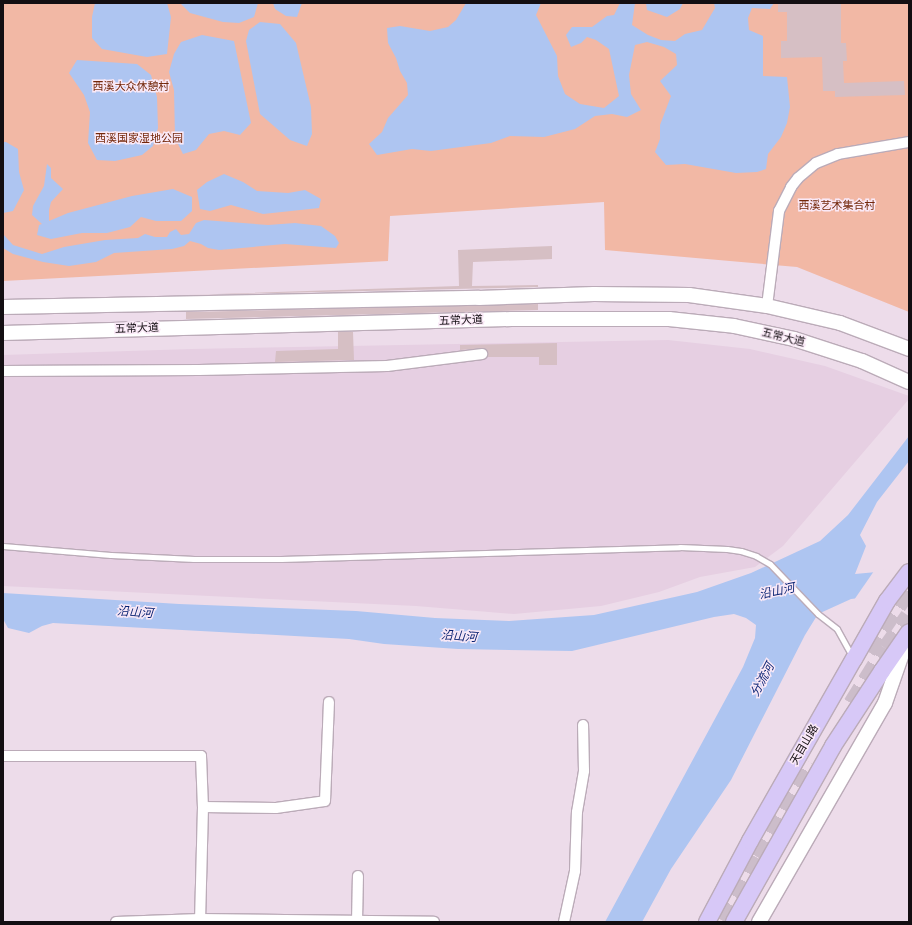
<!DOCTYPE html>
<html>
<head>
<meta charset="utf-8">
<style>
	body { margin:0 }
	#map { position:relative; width:912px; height:925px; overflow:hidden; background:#eddcea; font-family:"Fira Sans Condensed","Noto Sans SC",sans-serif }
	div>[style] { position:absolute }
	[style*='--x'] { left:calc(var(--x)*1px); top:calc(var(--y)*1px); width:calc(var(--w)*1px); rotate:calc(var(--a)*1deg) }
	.built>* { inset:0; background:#e6cfe2 }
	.green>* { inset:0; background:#f2b8a5 }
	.water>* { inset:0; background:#aec5f1 }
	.pier>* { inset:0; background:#eddcea }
	.building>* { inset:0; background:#d6bfc4 }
	.highway-tunnel>* { height:18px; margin-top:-9px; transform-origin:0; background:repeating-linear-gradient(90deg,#ccbdca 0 18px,transparent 0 27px) }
	.roads { filter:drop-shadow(1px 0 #bbabb8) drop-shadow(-1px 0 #bbabb8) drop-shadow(0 1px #bbabb8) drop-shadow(0 -1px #bbabb8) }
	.lane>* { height:5px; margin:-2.5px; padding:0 2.5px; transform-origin:2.5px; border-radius:2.5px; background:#fff }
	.street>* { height:10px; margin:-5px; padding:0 5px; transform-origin:5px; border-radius:5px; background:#fff }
	.secondary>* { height:14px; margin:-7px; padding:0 7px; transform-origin:7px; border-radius:7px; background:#fff }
	.primary>* { height:16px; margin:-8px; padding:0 8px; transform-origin:8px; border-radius:8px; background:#d7c8f7 }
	span { translate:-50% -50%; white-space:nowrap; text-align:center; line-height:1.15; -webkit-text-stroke:3px #fae9f7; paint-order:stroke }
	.park-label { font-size:11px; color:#73270a }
	.street-label { font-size:11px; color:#130e12 }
	.water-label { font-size:12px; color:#041f70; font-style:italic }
	.frame { position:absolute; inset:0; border:4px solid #130e12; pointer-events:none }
</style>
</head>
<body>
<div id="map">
	<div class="built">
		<div style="clip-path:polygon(668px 340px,750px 349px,825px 366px,909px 396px,909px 399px,783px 546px,755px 567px,700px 577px,659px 592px,601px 606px,514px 614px,416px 606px,3px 586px,3px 355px,191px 349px)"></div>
	</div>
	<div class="green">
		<div style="clip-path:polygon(3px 3px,909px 3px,909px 312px,797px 267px,605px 250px,604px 202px,390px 216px,388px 261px,3px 281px)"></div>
	</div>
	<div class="water">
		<div style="clip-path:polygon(95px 3px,167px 3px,171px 17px,167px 54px,147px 57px,102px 49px,92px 38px,92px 17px)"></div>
		<div style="clip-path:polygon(258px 3px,254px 17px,239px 23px,223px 22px,190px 13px,181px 4px)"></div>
		<div style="clip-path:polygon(273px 3px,302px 3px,297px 17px,286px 16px,275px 9px)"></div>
		<div style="clip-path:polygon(466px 3px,541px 3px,536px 15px,557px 56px,558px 76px,565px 94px,580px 104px,604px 108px,619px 96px,609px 49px,596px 40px,587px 37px,581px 43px,571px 47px,566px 35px,572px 27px,592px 27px,607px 16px,614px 15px,620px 3px,635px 3px,632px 25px,648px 35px,661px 40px,675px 41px,685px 34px,702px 30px,715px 8px,714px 3px,774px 3px,770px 9px,752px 8px,748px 18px,749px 30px,763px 36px,763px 76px,787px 77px,790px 107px,787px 123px,781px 137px,768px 154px,766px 169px,757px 172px,736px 173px,685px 164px,666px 165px,655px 152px,660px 139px,660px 125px,671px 96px,660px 81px,677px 65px,676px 54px,664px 47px,647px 42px,635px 45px,629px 75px,631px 94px,641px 110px,627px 117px,612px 114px,595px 116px,575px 129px,544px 137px,510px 136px,491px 143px,431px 151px,412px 149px,377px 155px,369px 144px,382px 132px,388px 118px,408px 95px,407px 83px,400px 71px,396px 58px,388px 43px,387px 28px,400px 26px,430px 31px,448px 27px,456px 20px)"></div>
		<div style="clip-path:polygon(646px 3px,683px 3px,680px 9px,667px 17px,647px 10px)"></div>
		<div style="clip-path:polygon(260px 22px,280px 24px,296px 43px,311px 107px,312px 134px,307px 146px,290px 140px,260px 114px,246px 41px,249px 30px)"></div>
		<div style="clip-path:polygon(202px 35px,234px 41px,251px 123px,240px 135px,224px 131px,209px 134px,196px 150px,183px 154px,175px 138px,174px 90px,169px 72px,174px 54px,181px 42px)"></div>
		<div style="clip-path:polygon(77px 60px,137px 64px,151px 75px,157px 97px,158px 128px,153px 146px,142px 155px,115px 161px,97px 160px,88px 143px,90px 112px,84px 95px,69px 73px)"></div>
		<div style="clip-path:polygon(3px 142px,6px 142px,18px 149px,19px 172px,24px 190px,13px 211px,3px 213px)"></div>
		<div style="clip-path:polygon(47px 164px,51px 168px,51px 178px,63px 189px,51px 202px,49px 210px,49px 221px,68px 213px,132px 196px,173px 189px,192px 197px,192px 211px,181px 221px,156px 221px,141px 217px,130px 227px,107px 233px,82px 233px,51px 239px,37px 235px,39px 225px,42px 224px,32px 215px,33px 206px,44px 186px)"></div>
		<div style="clip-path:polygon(224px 174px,243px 182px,257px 191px,288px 193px,305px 190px,321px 199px,319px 208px,263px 214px,231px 205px,210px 211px,200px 209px,197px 190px,207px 182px)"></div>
		<div style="clip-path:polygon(204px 220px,268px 225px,295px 223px,321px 226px,335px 236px,339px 243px,336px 248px,285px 244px,219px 250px,208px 248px,201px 244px,190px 241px,184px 246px,172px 249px,114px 253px,96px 262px,69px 266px,43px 262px,13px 254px,3px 248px,3px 234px,13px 245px,42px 254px,64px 247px,105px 240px,138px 238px,145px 234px,155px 237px,167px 237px,170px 232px,176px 229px,181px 235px,189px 234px,196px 223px)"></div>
		<div style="clip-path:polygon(909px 436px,909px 461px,877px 502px,860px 535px,866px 546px,855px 574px,909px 569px,909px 592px,851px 599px,818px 614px,805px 635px,731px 780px,671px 869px,642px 922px,605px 922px,743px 667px,755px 638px,756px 625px,746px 618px,734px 614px,714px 617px,572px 651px,458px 649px,384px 644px,349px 639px,53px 623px,42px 626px,29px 633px,8px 628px,3px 619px,3px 593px,179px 604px,356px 611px,435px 618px,509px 621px,594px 615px,697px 592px,751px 573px,820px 541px,848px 515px)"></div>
	</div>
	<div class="pier">
		<div style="clip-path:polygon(909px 567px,909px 594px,854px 600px,874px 571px)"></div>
	</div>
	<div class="building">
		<div style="clip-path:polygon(778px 3px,841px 3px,841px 43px,846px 43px,847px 61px,843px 61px,844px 83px,904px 81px,905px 95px,835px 97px,835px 91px,823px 91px,822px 57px,781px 58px,781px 41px,787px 41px,787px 12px,778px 12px)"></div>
		<div style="clip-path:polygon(552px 246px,552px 259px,473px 262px,472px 286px,538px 285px,538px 287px,186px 295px,459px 286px,458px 250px)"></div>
		<div style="clip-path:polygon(538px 304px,538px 310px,186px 319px,186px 312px)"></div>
		<div style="clip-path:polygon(338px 332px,353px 332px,354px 360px,275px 362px,276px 351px,338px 349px)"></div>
		<div style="clip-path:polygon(557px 343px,557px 365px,539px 365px,539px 357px,487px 357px,488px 353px,484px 348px,460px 350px,460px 345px)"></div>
	</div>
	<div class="highway-tunnel">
		<div style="--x:867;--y:651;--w:75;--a:-55.9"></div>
		<div style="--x:852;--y:704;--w:65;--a:-58.3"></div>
		<div style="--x:886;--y:649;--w:40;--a:-55.1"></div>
		<div style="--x:725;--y:922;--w:72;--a:-62"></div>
		<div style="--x:759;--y:858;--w:108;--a:-59.4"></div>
	</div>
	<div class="roads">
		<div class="lane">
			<div style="--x:3;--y:546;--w:108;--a:4.8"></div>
			<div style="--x:111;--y:555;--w:83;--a:2.8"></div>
			<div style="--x:194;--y:559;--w:87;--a:0"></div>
			<div style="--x:281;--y:559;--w:399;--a:-1.7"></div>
			<div style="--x:680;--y:547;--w:47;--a:2.4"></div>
			<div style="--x:727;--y:549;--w:14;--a:8"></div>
			<div style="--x:741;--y:551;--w:16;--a:18"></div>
			<div style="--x:756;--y:556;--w:16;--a:30"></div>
			<div style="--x:770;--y:564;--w:69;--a:46.2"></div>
			<div style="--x:818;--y:614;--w:24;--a:38"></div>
			<div style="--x:837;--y:629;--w:31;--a:61"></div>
		</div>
		<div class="street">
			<div style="--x:767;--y:306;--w:96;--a:-82.8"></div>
			<div style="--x:779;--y:211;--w:27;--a:-63"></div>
			<div style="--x:791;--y:187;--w:11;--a:-52"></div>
			<div style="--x:798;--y:178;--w:23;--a:-40"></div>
			<div style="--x:816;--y:163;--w:24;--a:-22"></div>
			<div style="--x:838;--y:154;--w:72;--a:-9.6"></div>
			<div style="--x:3;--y:371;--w:196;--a:-0.3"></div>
			<div style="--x:199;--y:370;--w:188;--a:-1.2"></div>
			<div style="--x:387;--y:366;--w:96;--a:-7.2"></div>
			<div style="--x:3;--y:756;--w:198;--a:0"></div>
			<div style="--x:201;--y:756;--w:51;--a:87.8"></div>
			<div style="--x:203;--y:807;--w:115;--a:91.5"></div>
			<div style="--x:203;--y:807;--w:73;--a:0.8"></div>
			<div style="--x:276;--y:808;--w:49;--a:-8.1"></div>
			<div style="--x:325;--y:801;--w:99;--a:-87.7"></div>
			<div style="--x:116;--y:922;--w:84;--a:-2"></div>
			<div style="--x:200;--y:919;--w:234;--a:0.7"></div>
			<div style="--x:357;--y:922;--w:46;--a:-88.8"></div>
			<div style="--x:564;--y:922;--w:52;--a:-77.8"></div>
			<div style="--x:575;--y:871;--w:59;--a:-88.1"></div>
			<div style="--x:577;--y:812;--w:42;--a:-80.3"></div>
			<div style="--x:584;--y:771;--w:46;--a:-91.2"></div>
		</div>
		<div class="secondary">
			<div style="--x:3;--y:307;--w:476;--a:-1.1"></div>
			<div style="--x:479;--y:298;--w:115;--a:-2"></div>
			<div style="--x:594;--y:294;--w:95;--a:0.6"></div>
			<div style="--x:689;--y:295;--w:79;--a:8"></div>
			<div style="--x:767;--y:306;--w:75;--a:13.1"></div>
			<div style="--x:840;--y:323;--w:74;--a:20.6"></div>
			<div style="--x:3;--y:333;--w:509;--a:-1.58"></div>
			<div style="--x:512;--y:319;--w:157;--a:0"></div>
			<div style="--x:669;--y:319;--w:65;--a:6.1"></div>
			<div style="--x:734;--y:326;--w:61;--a:12.2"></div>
			<div style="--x:794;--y:339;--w:71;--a:17.9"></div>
			<div style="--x:862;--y:361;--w:51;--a:24.1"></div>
			<div style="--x:759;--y:922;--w:253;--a:-60.1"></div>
			<div style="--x:885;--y:703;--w:67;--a:-70.8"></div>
		</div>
		<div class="primary">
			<div style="--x:707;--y:922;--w:92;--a:-62"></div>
			<div style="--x:750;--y:841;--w:210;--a:-60.3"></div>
			<div style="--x:854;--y:659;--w:67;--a:-60.4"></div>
			<div style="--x:887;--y:601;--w:36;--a:-53"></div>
			<div style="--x:734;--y:922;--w:202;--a:-60.6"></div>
			<div style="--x:833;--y:746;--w:90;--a:-56.8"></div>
			<div style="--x:882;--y:671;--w:47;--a:-55.3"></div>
		</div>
	</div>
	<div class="park-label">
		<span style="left:131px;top:87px">西溪大众休憩村</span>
		<span style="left:139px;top:139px">西溪国家湿地公园</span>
		<span style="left:837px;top:206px">西溪艺术集合村</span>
	</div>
	<div class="street-label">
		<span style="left:461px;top:321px;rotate:-2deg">五常大道</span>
		<span style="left:137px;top:329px;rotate:-2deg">五常大道</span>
		<span style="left:783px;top:338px;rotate:14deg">五常大道</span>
		<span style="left:805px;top:745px;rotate:-60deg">天目山路</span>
	</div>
	<div class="water-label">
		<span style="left:777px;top:592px;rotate:-12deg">沿山河</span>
		<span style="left:135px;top:613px;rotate:4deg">沿山河</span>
		<span style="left:459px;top:637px;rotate:4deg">沿山河</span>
		<span style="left:763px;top:680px;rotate:-62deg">分流河</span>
	</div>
	<div class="frame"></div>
</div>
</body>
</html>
